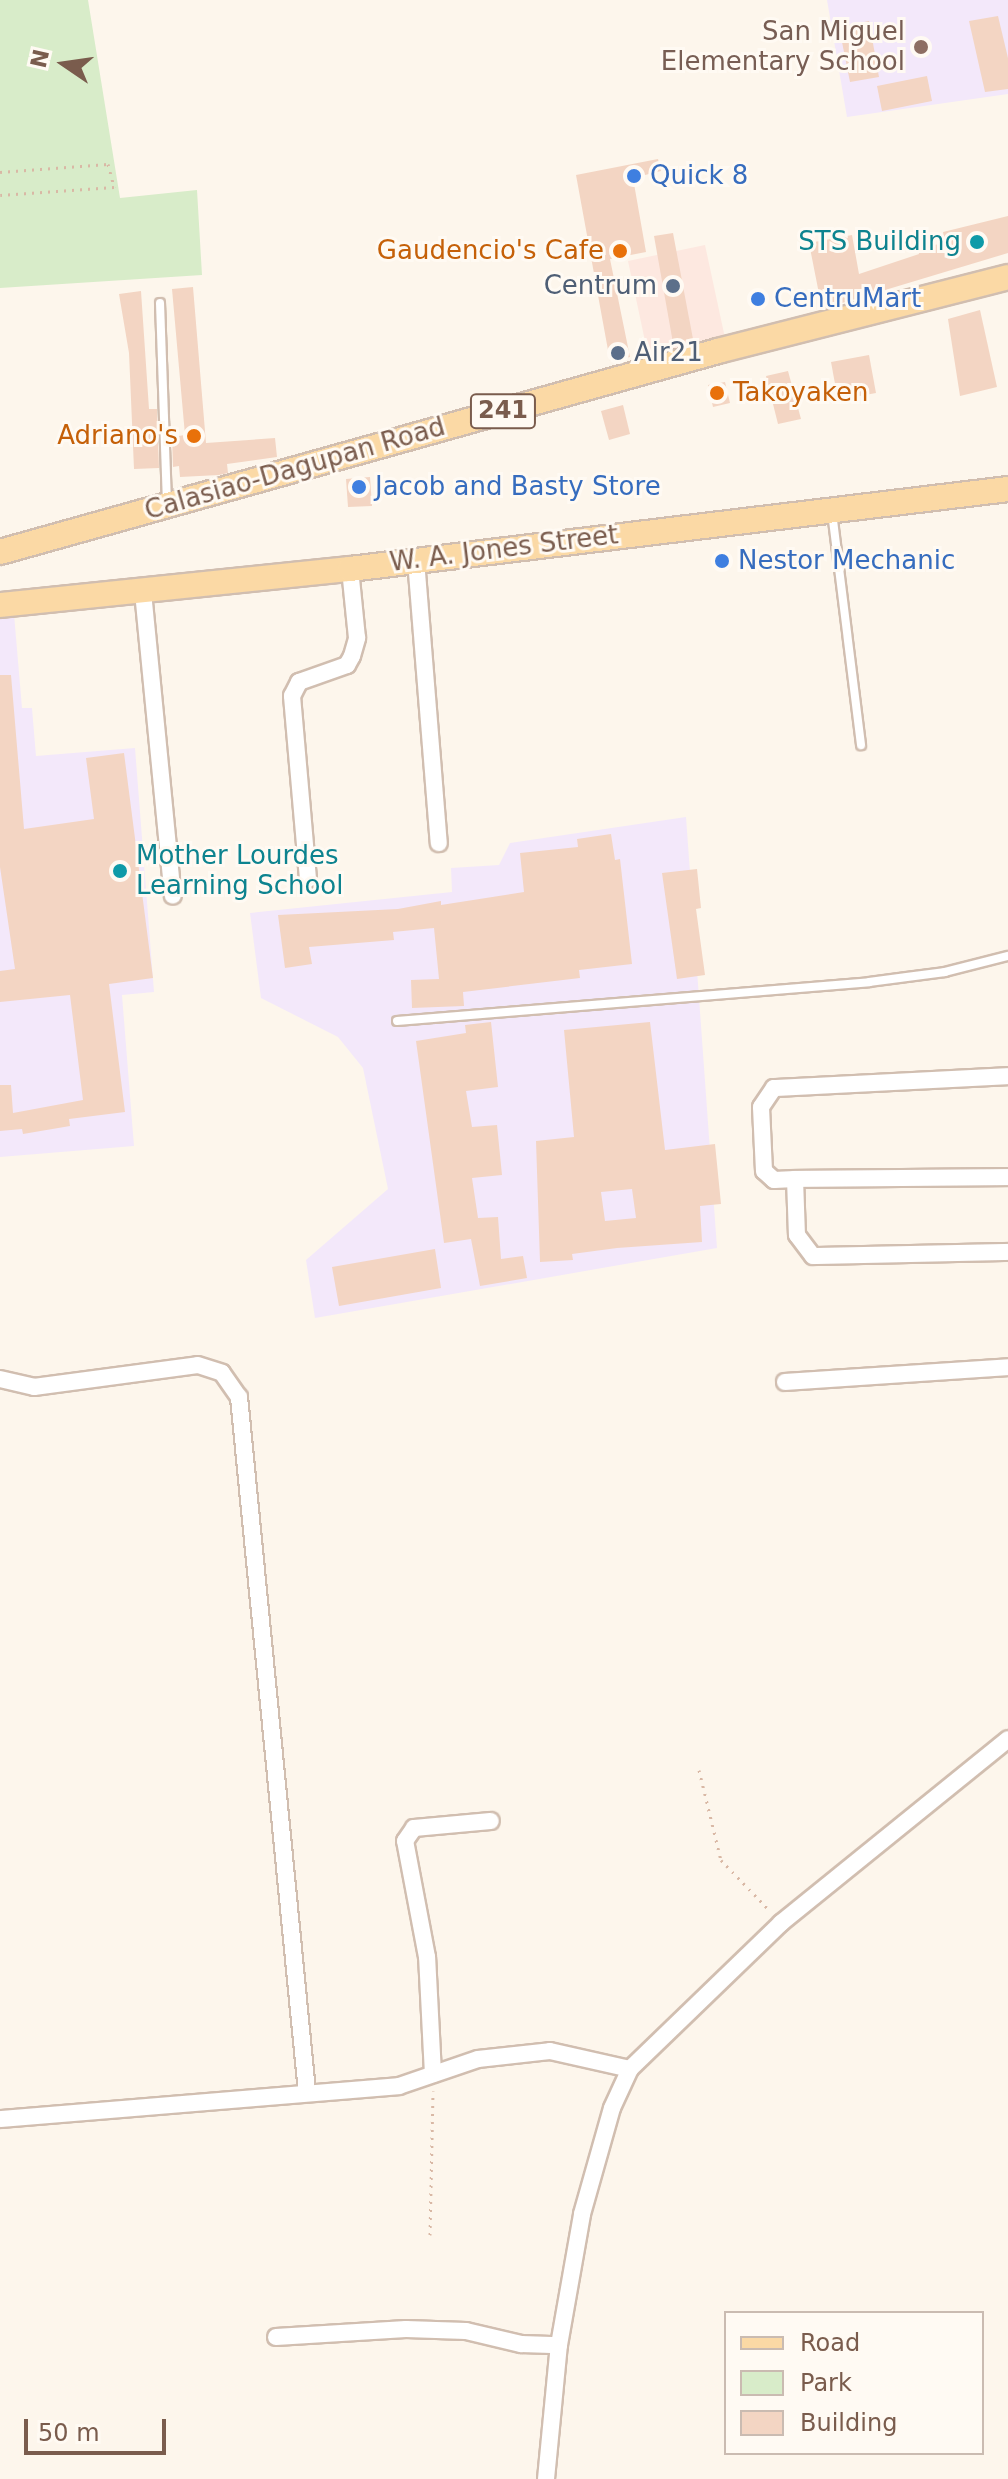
<!DOCTYPE html>
<html>
<head>
<meta charset="utf-8">
<style>
	body { margin:0 }
	#map { position:relative; width:1008px; height:2479px; overflow:hidden; background:#fdf6ec; font-family:"DejaVu Sans",sans-serif }
	div>[style] { position:absolute }
	[style*='--x'] { left:calc(var(--x)*1px); top:calc(var(--y)*1px); width:calc(var(--w)*1px); rotate:calc(var(--a)*1deg) }
	.commercial>* { inset:0; background:#fde8e0 }
	.education>* { inset:0; background:#f3e8fa }
	.green>* { inset:0; background:#d8ecc9 }
	.building>* { inset:0; background:#f3d5c3 }
	.path>* { height:3px; margin-top:-1.5px; transform-origin:0; background:repeating-linear-gradient(90deg,#d9b8a5 0 2px,transparent 0 8px) }
	.roads { filter:drop-shadow(2px 0 #d1beb0) drop-shadow(-2px 0 #d1beb0) drop-shadow(0 2px #d1beb0) drop-shadow(0 -2px #d1beb0) }
	.lane>* { height:8px; margin:-4px; padding:0 4px; transform-origin:4px; border-radius:4px; background:#fff }
	.street>* { height:16px; margin:-8px; padding:0 8px; transform-origin:8px; border-radius:8px; background:#fff }
	.primary>* { height:24px; margin:-12px; padding:0 12px; transform-origin:12px; border-radius:12px; background:#fbd9a5 }
	.dots>* { width:22px; height:22px; translate:-50% -50%; box-sizing:border-box; border:4px solid #fffaf3; border-radius:50% }
	span { translate:-50% -50%; white-space:nowrap; text-align:center; line-height:1.15; -webkit-text-stroke:6px #fffaf3; paint-order:stroke }
	.shield-label span { padding:2px 6px; background:#fffaf3; border:2px solid; border-radius:6px; -webkit-text-stroke-width:0 }
	.shield-label { font-size:24px; color:#7a5c4d; font-weight:700 }
	.education-label { font-size:26px; color:#785e54 }
	.right { translate:-100% -50%; text-align:right }
	.shop-label { font-size:26px; color:#366cbe }
	.left { translate:0 -50%; text-align:left }
	.culture-label { font-size:26px; color:#0d838f }
	.food-label { font-size:26px; color:#c56008 }
	.service-label { font-size:26px; color:#4e5e75 }
	.street-label { font-size:26px; color:#7a5c4d }
	.legend { position:absolute; left:724px; top:2311px; width:260px; height:144px; box-sizing:border-box; background:#fffaf3; border:2px solid #cabbb1; margin:0; padding:10px 14px; list-style:none; font-size:24px; color:#7a5c4d }
	.legend li { display:flex; align-items:center; gap:16px; height:40px }
	.legend b { width:40px; border:2px solid #cabbb1 }
	.north { position:absolute; left:24px; top:24px; width:80px; height:80px; -webkit-text-stroke:6px #fffaf3; paint-order:stroke; rotate:283deg; font-size:22px; font-weight:700; line-height:32px; text-align:center; color:#7a5c4d }
	.north::after { content:''; display:block; margin:auto; width:28px; height:36px; background:#7a5c4d; clip-path:polygon(50% 0,100% 100%,50% 72%,0 100%) }
	.scale { position:absolute; left:24px; top:2419px; width:142px; height:36px; box-sizing:border-box; border:4px solid #7a5c4d; border-top:0; padding-left:10px; font-size:24px; line-height:28px; white-space:nowrap; color:#7a5c4d; -webkit-text-stroke:6px #fffaf3; paint-order:stroke }
</style>
</head>
<body>
<div id="map">
	<div class="commercial">
		<div style="clip-path:polygon(705px 245px,725px 338px,648px 355px,628px 261px)"></div>
	</div>
	<div class="education">
		<div style="clip-path:polygon(827px 0,1008px 0,1008px 94px,847px 117px)"></div>
		<div style="clip-path:polygon(14px 614px,22px 708px,32px 708px,36px 756px,135px 748px,154px 992px,122px 995px,134px 1146px,0 1157px,0 615px)"></div>
		<div style="clip-path:polygon(686px 817px,717px 1248px,315px 1318px,306px 1260px,388px 1189px,363px 1068px,338px 1037px,261px 998px,250px 913px,452px 892px,451px 868px,499px 865px,510px 843px)"></div>
	</div>
	<div class="green">
		<div style="clip-path:polygon(0 0,88px 0,120px 198px,197px 190px,202px 275px,0 288px)"></div>
	</div>
	<div class="building">
		<div style="clip-path:polygon(998px 16px,1008px 58px,1008px 89px,985px 92px,969px 21px)"></div>
		<div style="clip-path:polygon(869px 21px,879px 77px,850px 82px,839px 27px)"></div>
		<div style="clip-path:polygon(927px 76px,932px 101px,882px 111px,877px 86px)"></div>
		<div style="clip-path:polygon(658px 159px,661px 171px,633px 178px,646px 252px,610px 259px,630px 357px,610px 361px,576px 175px)"></div>
		<div style="clip-path:polygon(1008px 216px,1008px 253px,822px 309px,809px 243px,852px 235px,859px 274px,919px 254px,918px 248px,945px 243px,943px 232px)"></div>
		<div style="clip-path:polygon(673px 233px,693px 339px,673px 343px,654px 236px)"></div>
		<div style="clip-path:polygon(193px 287px,206px 443px,275px 438px,277px 457px,227px 464px,228px 473px,219px 475px,180px 477px,179px 466px,173px 467px,172px 437px,185px 435px,172px 289px)"></div>
		<div style="clip-path:polygon(141px 291px,149px 409px,157px 409px,159px 468px,134px 469px,129px 353px,119px 294px)"></div>
		<div style="clip-path:polygon(980px 310px,997px 387px,960px 396px,948px 319px)"></div>
		<div style="clip-path:polygon(869px 355px,876px 393px,838px 400px,831px 362px)"></div>
		<div style="clip-path:polygon(788px 371px,801px 419px,778px 424px,766px 376px)"></div>
		<div style="clip-path:polygon(725px 382px,730px 403px,713px 407px,708px 385px)"></div>
		<div style="clip-path:polygon(623px 405px,630px 434px,609px 440px,601px 411px)"></div>
		<div style="clip-path:polygon(370px 477px,372px 506px,348px 507px,346px 479px)"></div>
		<div style="clip-path:polygon(0 675px,11px 675px,24px 829px,94px 819px,86px 758px,124px 753px,153px 978px,109px 984px,125px 1112px,69px 1119px,70px 1126px,23px 1134px,22px 1129px,0 1131px,0 1085px,11px 1085px,13px 1113px,83px 1100px,70px 995px,0 1002px,0 971px,15px 969px,0 867px)"></div>
		<div style="clip-path:polygon(611px 834px,615px 860px,620px 859px,632px 964px,579px 970px,580px 978px,463px 992px,464px 1006px,412px 1008px,411px 980px,439px 979px,434px 928px,393px 932px,394px 940px,309px 947px,312px 964px,285px 968px,278px 915px,398px 909px,441px 901px,441px 905px,524px 892px,520px 853px,578px 847px,577px 839px)"></div>
		<div style="clip-path:polygon(697px 869px,701px 908px,696px 909px,705px 975px,677px 979px,662px 873px)"></div>
		<div style="clip-path:polygon(491px 1022px,498px 1087px,466px 1091px,472px 1127px,497px 1125px,502px 1175px,472px 1178px,478px 1218px,498px 1217px,501px 1259px,523px 1256px,527px 1278px,480px 1286px,471px 1239px,444px 1243px,416px 1041px,466px 1033px,465px 1025px)"></div>
		<div style="clip-path:polygon(evenodd,650px 1022px,665px 1150px,715px 1144px,721px 1204px,700px 1206px,702px 1242px,617px 1248px,572px 1254px,573px 1260px,540px 1262px,536px 1141px,574px 1137px,564px 1030px,650px 1022px,632px 1189px,636px 1218px,605px 1221px,601px 1192px,632px 1189px)"></div>
		<div style="clip-path:polygon(435px 1249px,441px 1288px,339px 1306px,332px 1267px)"></div>
	</div>
	<div class="path">
		<div style="--x:0;--y:172;--w:108;--a:-4.2"></div>
		<div style="--x:108;--y:164;--w:24;--a:75"></div>
		<div style="--x:114;--y:187;--w:114;--a:176"></div>
		<div style="--x:699;--y:1770;--w:93;--a:76.3"></div>
		<div style="--x:721;--y:1860;--w:71;--a:46.1"></div>
		<div style="--x:430;--y:2235;--w:144;--a:-88.8"></div>
	</div>
	<div class="roads">
		<div class="lane">
			<div style="--x:160;--y:303;--w:200;--a:88"></div>
			<div style="--x:832;--y:512;--w:235;--a:82.9"></div>
			<div style="--x:397;--y:1021;--w:474;--a:-4.7"></div>
			<div style="--x:869;--y:982;--w:77;--a:-7.5"></div>
			<div style="--x:945;--y:972;--w:65;--a:-14.3"></div>
		</div>
		<div class="street">
			<div style="--x:416;--y:560;--w:284;--a:85.4"></div>
			<div style="--x:143;--y:592;--w:305;--a:84.4"></div>
			<div style="--x:308;--y:879;--w:184;--a:-95"></div>
			<div style="--x:292;--y:696;--w:16;--a:-63"></div>
			<div style="--x:299;--y:682;--w:51;--a:-19.5"></div>
			<div style="--x:347;--y:665;--w:10;--a:-61"></div>
			<div style="--x:352;--y:656;--w:19;--a:-74"></div>
			<div style="--x:357;--y:638;--w:69;--a:-95.8"></div>
			<div style="--x:1008;--y:1177;--w:213;--a:179.5"></div>
			<div style="--x:795;--y:1179;--w:56;--a:88"></div>
			<div style="--x:797;--y:1235;--w:26;--a:53"></div>
			<div style="--x:813;--y:1256;--w:195;--a:-1.2"></div>
			<div style="--x:795;--y:1179;--w:21;--a:177"></div>
			<div style="--x:774;--y:1180;--w:13;--a:-138"></div>
			<div style="--x:764;--y:1171;--w:64;--a:-92.7"></div>
			<div style="--x:761;--y:1107;--w:23;--a:-56"></div>
			<div style="--x:774;--y:1088;--w:234;--a:-2.9"></div>
			<div style="--x:0;--y:1379;--w:35;--a:13"></div>
			<div style="--x:34;--y:1387;--w:165;--a:-7.6"></div>
			<div style="--x:198;--y:1365;--w:25;--a:18"></div>
			<div style="--x:222;--y:1373;--w:29;--a:55"></div>
			<div style="--x:239;--y:1397;--w:698;--a:84.41"></div>
			<div style="--x:785;--y:1382;--w:224;--a:-3.8"></div>
			<div style="--x:433;--y:2074;--w:117;--a:-92.9"></div>
			<div style="--x:427;--y:1957;--w:118;--a:-100.7"></div>
			<div style="--x:405;--y:1841;--w:16;--a:-55"></div>
			<div style="--x:414;--y:1828;--w:77;--a:-5.2"></div>
			<div style="--x:0;--y:2119;--w:400;--a:-4.7"></div>
			<div style="--x:399;--y:2086;--w:83;--a:-18.9"></div>
			<div style="--x:478;--y:2059;--w:72;--a:-6.3"></div>
			<div style="--x:550;--y:2051;--w:82;--a:12.7"></div>
			<div style="--x:276;--y:2337;--w:130;--a:-3.5"></div>
			<div style="--x:406;--y:2329;--w:60;--a:1.9"></div>
			<div style="--x:466;--y:2331;--w:57;--a:13.3"></div>
			<div style="--x:521;--y:2344;--w:38;--a:2"></div>
			<div style="--x:546;--y:2479;--w:135;--a:-84.5"></div>
			<div style="--x:559;--y:2345;--w:133;--a:-80"></div>
			<div style="--x:582;--y:2214;--w:110;--a:-74.2"></div>
			<div style="--x:612;--y:2108;--w:43;--a:-65.2"></div>
			<div style="--x:630;--y:2069;--w:210;--a:-44"></div>
			<div style="--x:781;--y:1923;--w:292;--a:-39"></div>
		</div>
		<div class="primary">
			<div style="--x:0;--y:552;--w:746;--a:-15.64"></div>
			<div style="--x:718;--y:351;--w:299;--a:-14.3"></div>
			<div style="--x:0;--y:605;--w:352;--a:-5.9"></div>
			<div style="--x:350;--y:569;--w:663;--a:-6.93"></div>
		</div>
	</div>
	<div class="dots">
		<div style="left:921px;top:47px;background:#8d6e63"></div>
		<div style="left:634px;top:176px;background:#3f7fe0"></div>
		<div style="left:977px;top:242px;background:#0f9aa8"></div>
		<div style="left:620px;top:251px;background:#e8710a"></div>
		<div style="left:673px;top:286px;background:#5c6f8a"></div>
		<div style="left:758px;top:299px;background:#3f7fe0"></div>
		<div style="left:618px;top:353px;background:#5c6f8a"></div>
		<div style="left:717px;top:393px;background:#e8710a"></div>
		<div style="left:194px;top:436px;background:#e8710a"></div>
		<div style="left:359px;top:487px;background:#3f7fe0"></div>
		<div style="left:722px;top:561px;background:#3f7fe0"></div>
		<div style="left:120px;top:871px;background:#0f9aa8"></div>
	</div>
	<div class="shield-label">
		<span style="left:503px;top:411px">241</span>
	</div>
	<div class="education-label">
		<span class="right" style="left:905px;top:47px">San Miguel<br>Elementary School</span>
	</div>
	<div class="shop-label">
		<span class="left" style="left:650px;top:176px">Quick 8</span>
		<span class="left" style="left:774px;top:299px">CentruMart</span>
		<span class="left" style="left:375px;top:487px">Jacob and Basty Store</span>
		<span class="left" style="left:738px;top:561px">Nestor Mechanic</span>
	</div>
	<div class="culture-label">
		<span class="right" style="left:961px;top:242px">STS Building</span>
		<span class="left" style="left:136px;top:871px">Mother Lourdes<br>Learning School</span>
	</div>
	<div class="food-label">
		<span class="right" style="left:604px;top:251px">Gaudencio's Cafe</span>
		<span class="left" style="left:733px;top:393px">Takoyaken</span>
		<span class="right" style="left:178px;top:436px">Adriano's</span>
	</div>
	<div class="service-label">
		<span class="right" style="left:657px;top:286px">Centrum</span>
		<span class="left" style="left:634px;top:353px">Air21</span>
	</div>
	<div class="street-label">
		<span style="left:295px;top:469px;rotate:-16deg">Calasiao-Dagupan Road</span>
		<span style="left:504px;top:549px;rotate:-7deg">W. A. Jones Street</span>
	</div>
	<ul class="legend">
	<li><b style="height:10px;background:#fbd9a5"></b>Road</li>
	<li><b style="height:22px;background:#d8ecc9"></b>Park</li>
	<li><b style="height:22px;background:#f3d5c3"></b>Building</li>
	</ul>
	<div class="north">N</div>
	<div class="scale">50 m</div>
</div>
</body>
</html>
